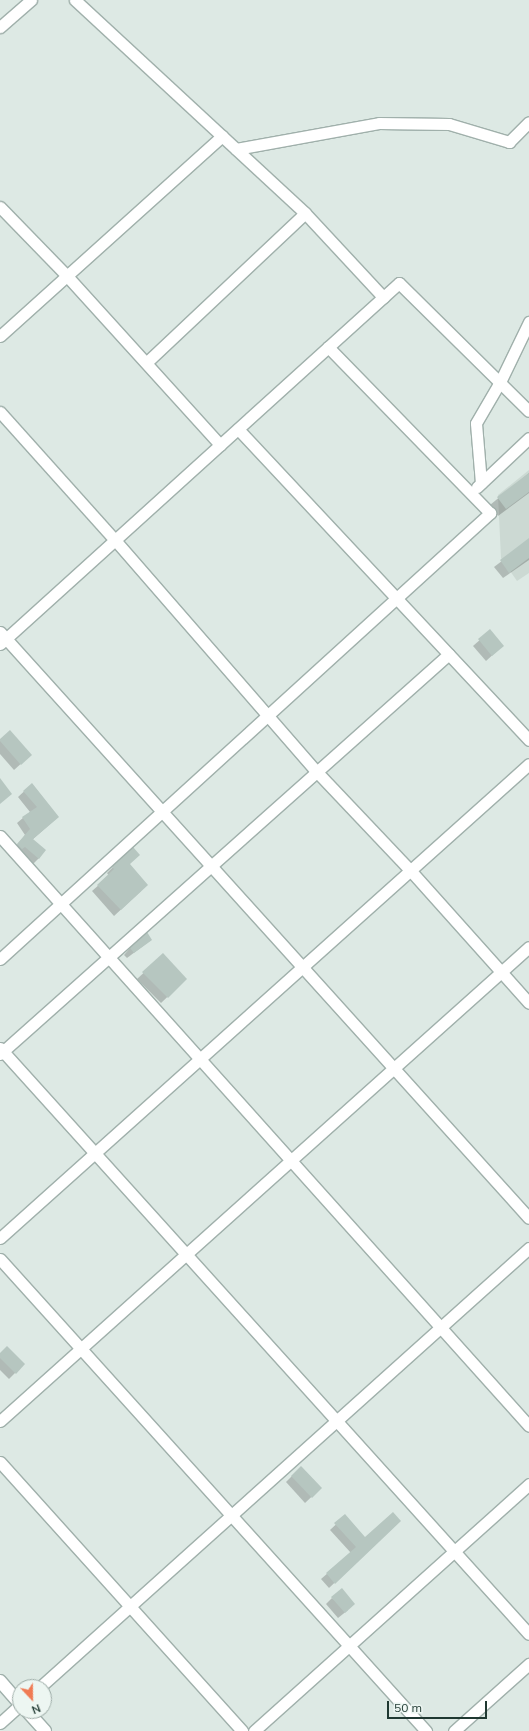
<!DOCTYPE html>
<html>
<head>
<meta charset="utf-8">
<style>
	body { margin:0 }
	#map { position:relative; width:529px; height:1731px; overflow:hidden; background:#dde9e4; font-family:Mulish,sans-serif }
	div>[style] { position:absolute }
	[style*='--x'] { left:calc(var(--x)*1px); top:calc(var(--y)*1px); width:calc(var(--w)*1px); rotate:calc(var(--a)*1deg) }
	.built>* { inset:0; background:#ccd9d3 }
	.shadow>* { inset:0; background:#0003 }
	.building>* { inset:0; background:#b6c6c0 }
	.roads { filter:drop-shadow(1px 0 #a0b0ab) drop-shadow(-1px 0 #a0b0ab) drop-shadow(0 1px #a0b0ab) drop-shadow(0 -1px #a0b0ab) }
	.minor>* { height:11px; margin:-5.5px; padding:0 5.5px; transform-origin:5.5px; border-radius:5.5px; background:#fff }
	.tertiary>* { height:12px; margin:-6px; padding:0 6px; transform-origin:6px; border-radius:6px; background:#fff }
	span { translate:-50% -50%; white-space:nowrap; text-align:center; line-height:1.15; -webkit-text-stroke:4px #edf6f2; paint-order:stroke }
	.north { position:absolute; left:12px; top:1679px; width:40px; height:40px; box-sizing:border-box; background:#edf6f2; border:1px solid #9baaa5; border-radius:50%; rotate:158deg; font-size:11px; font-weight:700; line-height:16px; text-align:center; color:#1f3831 }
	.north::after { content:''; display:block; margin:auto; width:14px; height:18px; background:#f07b54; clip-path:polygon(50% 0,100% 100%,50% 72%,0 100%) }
	.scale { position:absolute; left:387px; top:1701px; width:100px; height:18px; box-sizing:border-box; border:2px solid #1f3831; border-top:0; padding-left:5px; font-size:12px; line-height:14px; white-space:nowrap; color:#1f3831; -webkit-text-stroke:3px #edf6f2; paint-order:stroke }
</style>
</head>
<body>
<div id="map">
	<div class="built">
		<div style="clip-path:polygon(529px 470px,529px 573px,517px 581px,501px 558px,498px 495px)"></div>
	</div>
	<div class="shadow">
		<div style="clip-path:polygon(529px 473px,529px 493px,498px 516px,490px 505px)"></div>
		<div style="clip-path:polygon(529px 540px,529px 560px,503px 578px,494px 567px)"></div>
		<div style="clip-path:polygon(490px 631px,497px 651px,486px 661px,473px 646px)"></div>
		<div style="clip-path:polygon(0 740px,24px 761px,14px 770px,0 754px)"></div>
		<div style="clip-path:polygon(32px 784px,58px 817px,32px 840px,39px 858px,33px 864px,18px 852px,12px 851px,25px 835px,17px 823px,30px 812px,18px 797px)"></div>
		<div style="clip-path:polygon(129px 864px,141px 891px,114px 916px,92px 891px,109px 876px,107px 873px,113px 867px)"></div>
		<div style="clip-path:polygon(151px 940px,127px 958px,124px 955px,130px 948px)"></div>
		<div style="clip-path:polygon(163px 955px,180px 985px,161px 1003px,137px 979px)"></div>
		<div style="clip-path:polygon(0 1355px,24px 1364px,9px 1379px,0 1370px)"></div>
		<div style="clip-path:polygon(301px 1467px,321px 1488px,305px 1503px,286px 1482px)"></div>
		<div style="clip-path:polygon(345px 1516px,365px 1538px,400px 1521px,329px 1588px,321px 1579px,351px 1553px,330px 1530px)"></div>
		<div style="clip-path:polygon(332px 1598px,348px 1610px,338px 1618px,326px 1604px)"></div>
	</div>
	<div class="building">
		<div style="clip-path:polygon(529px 473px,529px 492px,506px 509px,497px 497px)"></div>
		<div style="clip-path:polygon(529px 538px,529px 558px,509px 573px,500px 560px)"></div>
		<div style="clip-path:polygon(490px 629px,504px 646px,492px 656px,478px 639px)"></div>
		<div style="clip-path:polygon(10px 730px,32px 755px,21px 765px,0 741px,0 739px)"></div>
		<div style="clip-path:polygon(0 778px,12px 794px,0 804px)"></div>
		<div style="clip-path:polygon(32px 783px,59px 817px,33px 839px,46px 850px,39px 859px,25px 847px,22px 849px,17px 844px,30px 829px,22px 817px,37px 807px,23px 791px)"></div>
		<div style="clip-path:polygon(133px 847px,140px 855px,130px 864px,148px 885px,121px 910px,97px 885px,114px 869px,112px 867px)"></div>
		<div style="clip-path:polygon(147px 932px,152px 940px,134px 953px,130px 948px)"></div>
		<div style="clip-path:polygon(163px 953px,187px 979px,168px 998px,142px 972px)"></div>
		<div style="clip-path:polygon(7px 1346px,25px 1364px,16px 1374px,0 1358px,0 1353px)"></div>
		<div style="clip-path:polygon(301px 1466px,322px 1488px,312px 1498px,291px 1476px)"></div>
		<div style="clip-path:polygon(393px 1512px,401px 1521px,335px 1584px,326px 1573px,356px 1547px,334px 1523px,345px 1514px,365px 1537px)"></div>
		<div style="clip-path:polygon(342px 1588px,355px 1604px,345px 1613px,331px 1597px)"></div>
	</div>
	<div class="roads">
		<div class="minor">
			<div style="--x:75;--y:0;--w:313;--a:42.8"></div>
			<div style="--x:305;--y:213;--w:115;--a:47.1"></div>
			<div style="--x:0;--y:27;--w:41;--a:-41.1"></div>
			<div style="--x:236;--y:149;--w:145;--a:-10.3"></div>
			<div style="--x:379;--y:123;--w:70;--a:0.8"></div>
			<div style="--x:449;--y:124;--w:63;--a:16.7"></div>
			<div style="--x:509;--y:142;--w:28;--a:-45"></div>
			<div style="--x:0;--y:207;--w:96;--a:45.8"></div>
			<div style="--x:67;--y:276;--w:228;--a:47.8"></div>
			<div style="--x:0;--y:336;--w:299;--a:-42"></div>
			<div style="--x:147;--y:362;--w:217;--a:-43.3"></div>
			<div style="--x:0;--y:412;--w:172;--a:48.1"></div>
			<div style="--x:115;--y:540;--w:308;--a:49"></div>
			<div style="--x:317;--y:772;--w:135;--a:46.5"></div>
			<div style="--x:410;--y:870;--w:178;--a:48.2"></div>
			<div style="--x:238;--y:429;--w:426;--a:46.9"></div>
			<div style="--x:481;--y:483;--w:60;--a:-94.8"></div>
			<div style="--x:476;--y:423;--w:48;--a:-59.7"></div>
			<div style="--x:500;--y:382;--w:67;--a:-64.2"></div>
			<div style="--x:477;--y:487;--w:71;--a:-43.3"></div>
			<div style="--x:0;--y:632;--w:789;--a:47.93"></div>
			<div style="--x:0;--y:644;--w:538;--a:-42.14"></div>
			<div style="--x:399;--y:283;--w:182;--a:44.6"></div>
			<div style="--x:0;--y:836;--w:792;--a:48.12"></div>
			<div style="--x:0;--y:959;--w:663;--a:-42.31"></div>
			<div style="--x:490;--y:513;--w:232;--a:-134.3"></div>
			<div style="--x:0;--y:1048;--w:789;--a:47.93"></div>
			<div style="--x:0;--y:1054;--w:601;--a:-41.7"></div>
			<div style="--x:0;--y:1238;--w:710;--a:-41.86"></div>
			<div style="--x:0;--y:1259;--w:636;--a:47.93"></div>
			<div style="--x:0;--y:1421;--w:710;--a:-41.86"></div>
			<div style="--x:0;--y:1462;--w:362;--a:48"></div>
			<div style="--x:40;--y:1687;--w:657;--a:-41.92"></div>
			<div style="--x:0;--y:1723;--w:27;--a:-42"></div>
			<div style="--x:254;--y:1731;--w:370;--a:-41.9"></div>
			<div style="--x:454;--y:1731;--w:101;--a:-41.8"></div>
		</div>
		<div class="tertiary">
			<div style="--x:0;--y:1681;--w:30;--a:49"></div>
			<div style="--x:27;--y:1711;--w:27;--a:48"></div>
		</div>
	</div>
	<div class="north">N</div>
	<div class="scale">50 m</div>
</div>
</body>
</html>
